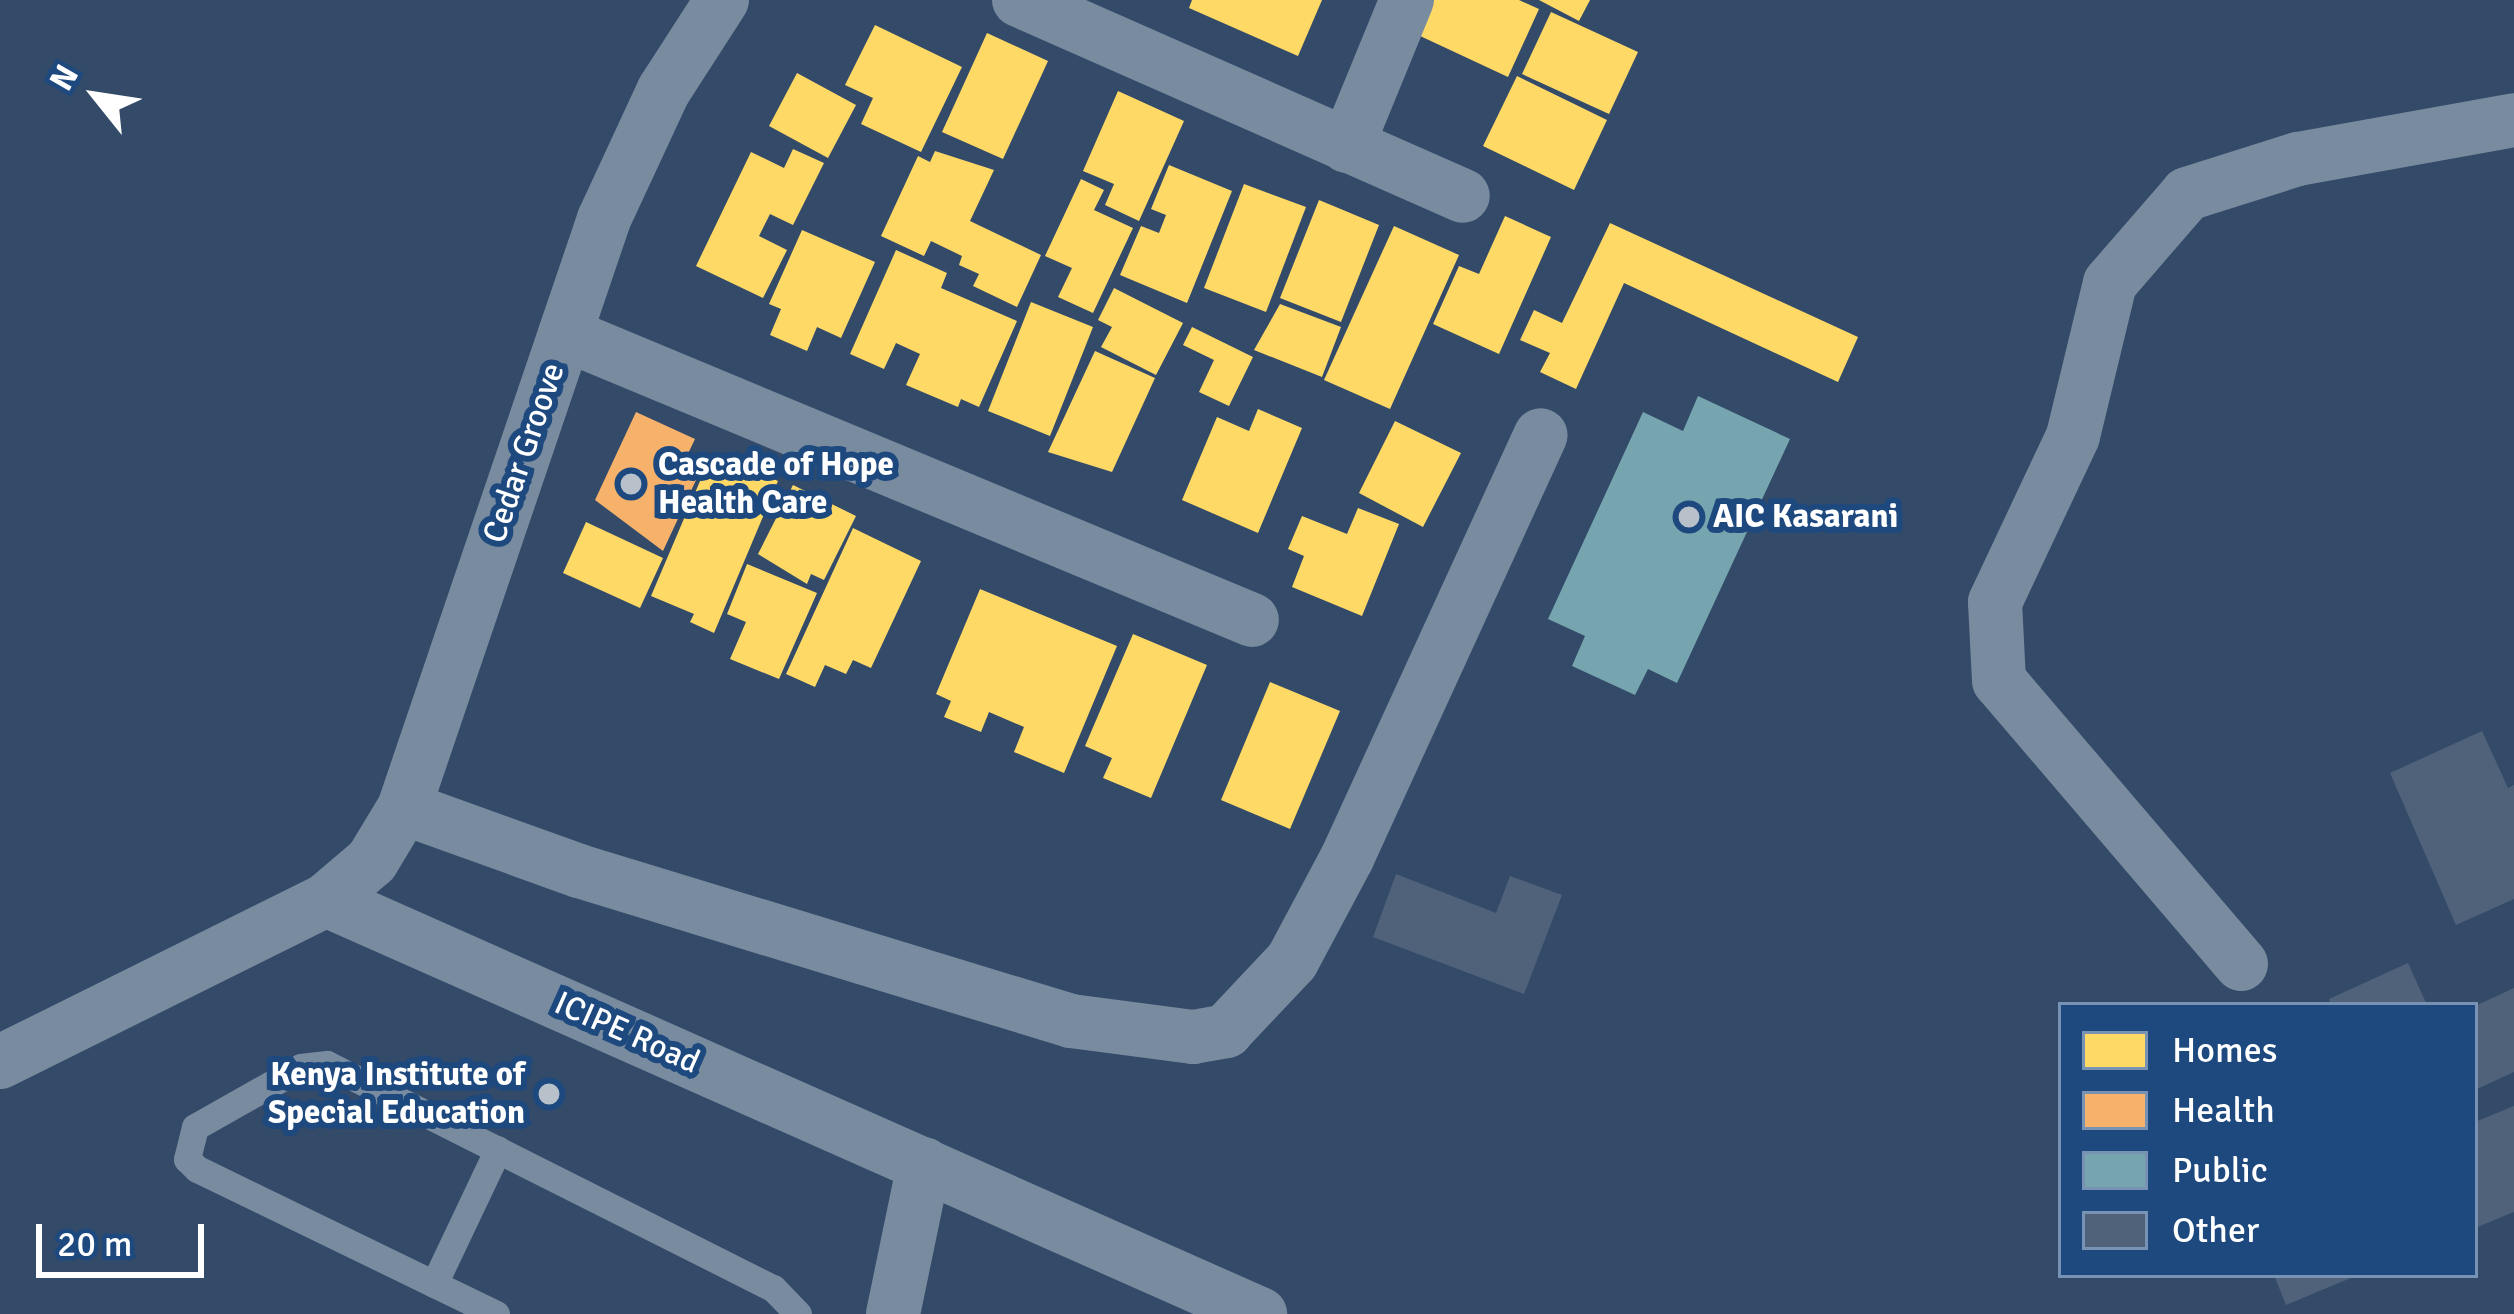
<!DOCTYPE html>
<html>
<head>
<meta charset="utf-8">
<style>
	body { margin:0 }
	#map { position:relative; width:2514px; height:1314px; overflow:hidden; background:#334b69; font-family:Signika,sans-serif }
	div>[style] { position:absolute }
	[style*='--x'] { left:calc(var(--x)*1px); top:calc(var(--y)*1px); width:calc(var(--w)*1px); rotate:calc(var(--a)*1deg) }
	.homes>* { inset:0; background:#ffd966 }
	.health>* { inset:0; background:#f6b26b }
	.public>* { inset:0; background:#76a5af }
	.building>* { inset:0; background:#4f627a }
	.service>* { height:27px; margin:-13.5px; padding:0 13.5px; transform-origin:13.5px; border-radius:13.5px; background:#798b9f }
	.minor>* { height:54px; margin:-27px; padding:0 27px; transform-origin:27px; border-radius:27px; background:#798b9f }
	.dots>* { width:33px; height:33px; translate:-50% -50%; box-sizing:border-box; border:6px solid #1d497f; border-radius:50% }
	span { translate:-50% -50%; white-space:nowrap; text-align:center; line-height:1.15; -webkit-text-stroke:12px #1d497f; paint-order:stroke }
	.street-label { font-size:33px; color:#fff }
	.poi-label { font-size:33px; color:#fff; font-weight:700 }
	.left { translate:0 -50%; text-align:left }
	.right { translate:-100% -50%; text-align:right }
	.legend { position:absolute; left:2058px; top:1002px; width:420px; height:276px; box-sizing:border-box; background:#1d497f; border:3px solid #7792b2; margin:0; padding:15px 21px; list-style:none; font-size:36px; color:#fff }
	.legend li { display:flex; align-items:center; gap:24px; height:60px }
	.legend b { width:60px; border:3px solid #7792b2 }
	.north { position:absolute; left:36px; top:36px; width:120px; height:120px; -webkit-text-stroke:9px #1d497f; paint-order:stroke; rotate:300deg; font-size:33px; font-weight:700; line-height:48px; text-align:center; color:#fff }
	.north::after { content:''; display:block; margin:auto; width:42px; height:54px; background:#fff; clip-path:polygon(50% 0,100% 100%,50% 72%,0 100%) }
	.scale { position:absolute; left:36px; top:1224px; width:168px; height:54px; box-sizing:border-box; border:6px solid #fff; border-top:0; padding-left:15px; font-size:36px; line-height:42px; white-space:nowrap; color:#fff; -webkit-text-stroke:9px #1d497f; paint-order:stroke }
</style>
</head>
<body>
<div id="map">
	<div class="homes">
		<div style="clip-path:polygon(1192px 0,1322px 0,1298px 56px,1189px 8px)"></div>
		<div style="clip-path:polygon(1434px 0,1519px 0,1539px 9px,1508px 77px,1418px 35px)"></div>
		<div style="clip-path:polygon(1539px 0,1590px 0,1579px 21px)"></div>
		<div style="clip-path:polygon(1551px 12px,1638px 52px,1609px 114px,1522px 74px)"></div>
		<div style="clip-path:polygon(875px 25px,962px 67px,921px 152px,861px 124px,873px 98px,845px 85px)"></div>
		<div style="clip-path:polygon(987px 33px,1048px 61px,1003px 159px,942px 132px)"></div>
		<div style="clip-path:polygon(797px 73px,856px 105px,828px 158px,769px 126px)"></div>
		<div style="clip-path:polygon(1517px 76px,1607px 120px,1574px 190px,1483px 146px)"></div>
		<div style="clip-path:polygon(1118px 91px,1184px 121px,1139px 221px,1105px 205px,1114px 184px,1083px 171px)"></div>
		<div style="clip-path:polygon(793px 149px,824px 163px,793px 225px,770px 214px,759px 236px,787px 250px,763px 298px,696px 266px,751px 152px,784px 168px)"></div>
		<div style="clip-path:polygon(935px 151px,994px 170px,970px 221px,1041px 255px,1017px 307px,973px 286px,979px 274px,959px 265px,962px 256px,931px 241px,924px 256px,881px 236px,918px 156px,930px 162px)"></div>
		<div style="clip-path:polygon(1169px 165px,1232px 191px,1187px 303px,1120px 275px,1141px 226px,1159px 233px,1166px 215px,1151px 209px)"></div>
		<div style="clip-path:polygon(1081px 179px,1104px 190px,1094px 210px,1133px 228px,1093px 313px,1058px 297px,1072px 268px,1045px 256px)"></div>
		<div style="clip-path:polygon(1244px 184px,1306px 207px,1266px 312px,1204px 288px)"></div>
		<div style="clip-path:polygon(1319px 200px,1379px 225px,1341px 322px,1280px 298px)"></div>
		<div style="clip-path:polygon(1505px 216px,1551px 237px,1499px 354px,1433px 324px,1459px 266px,1479px 274px)"></div>
		<div style="clip-path:polygon(1610px 223px,1858px 337px,1838px 382px,1624px 283px,1576px 389px,1540px 372px,1550px 353px,1520px 340px,1534px 310px,1562px 323px)"></div>
		<div style="clip-path:polygon(1394px 226px,1459px 255px,1390px 409px,1324px 380px)"></div>
		<div style="clip-path:polygon(802px 230px,875px 262px,841px 338px,817px 327px,807px 351px,770px 335px,781px 309px,769px 304px)"></div>
		<div style="clip-path:polygon(896px 250px,947px 273px,941px 288px,1017px 321px,979px 407px,961px 399px,958px 407px,906px 385px,920px 354px,896px 343px,884px 369px,850px 354px)"></div>
		<div style="clip-path:polygon(1114px 288px,1183px 323px,1156px 375px,1101px 347px,1112px 327px,1098px 320px)"></div>
		<div style="clip-path:polygon(1031px 302px,1093px 327px,1050px 436px,988px 411px)"></div>
		<div style="clip-path:polygon(1280px 304px,1341px 327px,1322px 377px,1254px 350px)"></div>
		<div style="clip-path:polygon(1192px 327px,1253px 357px,1229px 406px,1199px 392px,1214px 360px,1183px 345px)"></div>
		<div style="clip-path:polygon(1095px 351px,1155px 378px,1112px 472px,1048px 452px)"></div>
		<div style="clip-path:polygon(1258px 409px,1302px 428px,1258px 533px,1182px 500px,1217px 417px,1249px 431px)"></div>
		<div style="clip-path:polygon(1395px 421px,1461px 453px,1423px 527px,1359px 493px)"></div>
		<div style="clip-path:polygon(712px 453px,778px 481px,714px 633px,690px 622px,694px 614px,651px 596px)"></div>
		<div style="clip-path:polygon(793px 485px,856px 516px,824px 580px,811px 574px,807px 584px,758px 554px)"></div>
		<div style="clip-path:polygon(1358px 508px,1399px 524px,1362px 616px,1292px 587px,1304px 556px,1288px 549px,1302px 516px,1347px 534px)"></div>
		<div style="clip-path:polygon(586px 522px,663px 558px,640px 608px,563px 573px)"></div>
		<div style="clip-path:polygon(853px 528px,921px 561px,871px 668px,853px 660px,846px 674px,825px 665px,815px 687px,786px 674px)"></div>
		<div style="clip-path:polygon(747px 564px,817px 593px,779px 679px,730px 659px,746px 622px,727px 614px)"></div>
		<div style="clip-path:polygon(980px 589px,1117px 646px,1064px 773px,1014px 752px,1024px 727px,989px 712px,981px 732px,944px 717px,951px 701px,936px 694px)"></div>
		<div style="clip-path:polygon(1133px 634px,1207px 665px,1151px 798px,1103px 778px,1112px 758px,1085px 746px)"></div>
		<div style="clip-path:polygon(1270px 682px,1340px 711px,1290px 829px,1221px 800px)"></div>
	</div>
	<div class="health">
		<div style="clip-path:polygon(636px 412px,695px 439px,686px 458px,703px 465px,663px 551px,595px 500px)"></div>
	</div>
	<div class="public">
		<div style="clip-path:polygon(1698px 396px,1790px 439px,1677px 683px,1648px 669px,1635px 695px,1572px 666px,1585px 636px,1548px 619px,1643px 412px,1683px 431px)"></div>
	</div>
	<div class="building">
		<div style="clip-path:polygon(2482px 731px,2508px 788px,2514px 785px,2514px 899px,2456px 925px,2390px 773px)"></div>
		<div style="clip-path:polygon(1396px 874px,1496px 913px,1510px 876px,1562px 895px,1524px 994px,1373px 937px)"></div>
		<div style="clip-path:polygon(2408px 963px,2427px 1005px,2331px 1005px,2329px 999px)"></div>
		<div style="clip-path:polygon(2514px 988px,2514px 1072px,2475px 1090px,2475px 1006px)"></div>
		<div style="clip-path:polygon(2514px 1106px,2514px 1212px,2475px 1228px,2475px 1122px)"></div>
		<div style="clip-path:polygon(2274px 1275px,2358px 1275px,2286px 1305px)"></div>
	</div>
	<div class="service">
		<div style="--x:434;--y:1284;--w:149;--a:-64.6"></div>
		<div style="--x:496;--y:1314;--w:332;--a:-154.1"></div>
		<div style="--x:197;--y:1169;--w:14;--a:-135"></div>
		<div style="--x:187;--y:1159;--w:33;--a:-76"></div>
		<div style="--x:195;--y:1127;--w:122;--a:-29.5"></div>
		<div style="--x:301;--y:1067;--w:26;--a:-7"></div>
		<div style="--x:327;--y:1064;--w:499;--a:26.7"></div>
		<div style="--x:773;--y:1288;--w:36;--a:46"></div>
	</div>
	<div class="minor">
		<div style="--x:1019;--y:0;--w:485;--a:23.8"></div>
		<div style="--x:1347;--y:146;--w:158;--a:-67.7"></div>
		<div style="--x:565;--y:334;--w:744;--a:22.6"></div>
		<div style="--x:404;--y:808;--w:186;--a:19.8"></div>
		<div style="--x:579;--y:871;--w:514;--a:16.96"></div>
		<div style="--x:1071;--y:1021;--w:123;--a:7.5"></div>
		<div style="--x:1193;--y:1037;--w:34;--a:-10"></div>
		<div style="--x:1226;--y:1031;--w:96;--a:-46.7"></div>
		<div style="--x:1292;--y:961;--w:117;--a:-61.9"></div>
		<div style="--x:1347;--y:858;--w:465;--a:-65.4"></div>
		<div style="--x:326;--y:900;--w:60;--a:-40.3"></div>
		<div style="--x:372;--y:861;--w:62;--a:-58.9"></div>
		<div style="--x:404;--y:808;--w:622;--a:-71.24"></div>
		<div style="--x:604;--y:219;--w:142;--a:-65.1"></div>
		<div style="--x:664;--y:90;--w:107;--a:-57.2"></div>
		<div style="--x:2241;--y:964;--w:372;--a:-130.5"></div>
		<div style="--x:1999;--y:681;--w:79;--a:-92.9"></div>
		<div style="--x:1995;--y:602;--w:183;--a:-64.8"></div>
		<div style="--x:2073;--y:436;--w:157;--a:-76.4"></div>
		<div style="--x:2110;--y:283;--w:118;--a:-49.1"></div>
		<div style="--x:2187;--y:194;--w:116;--a:-17.5"></div>
		<div style="--x:2298;--y:159;--w:219;--a:-10.2"></div>
		<div style="--x:0;--y:1062;--w:364;--a:-26.4"></div>
		<div style="--x:326;--y:900;--w:1022;--a:23.91"></div>
		<div style="--x:893;--y:1314;--w:153;--a:-78.3"></div>
	</div>
	<div class="dots">
		<div style="left:631px;top:484px;background:#b8c0ca"></div>
		<div style="left:1689px;top:517px;background:#b8c0ca"></div>
		<div style="left:549px;top:1094px;background:#b8c0ca"></div>
	</div>
	<div class="street-label">
		<span style="left:524px;top:453px;rotate:-71deg">Cedar Groove</span>
		<span style="left:627px;top:1033px;rotate:24deg">ICIPE Road</span>
	</div>
	<div class="poi-label">
		<span class="left" style="left:658px;top:484px">Cascade of Hope<br>Health Care</span>
		<span class="left" style="left:1713px;top:517px">AIC Kasarani</span>
		<span class="right" style="left:525px;top:1094px">Kenya Institute of<br>Special Education</span>
	</div>
	<ul class="legend">
	<li><b style="height:33px;background:#ffd966"></b>Homes</li>
	<li><b style="height:33px;background:#f6b26b"></b>Health</li>
	<li><b style="height:33px;background:#76a5af"></b>Public</li>
	<li><b style="height:33px;background:#4f627a"></b>Other</li>
	</ul>
	<div class="north">N</div>
	<div class="scale">20 m</div>
</div>
</body>
</html>
